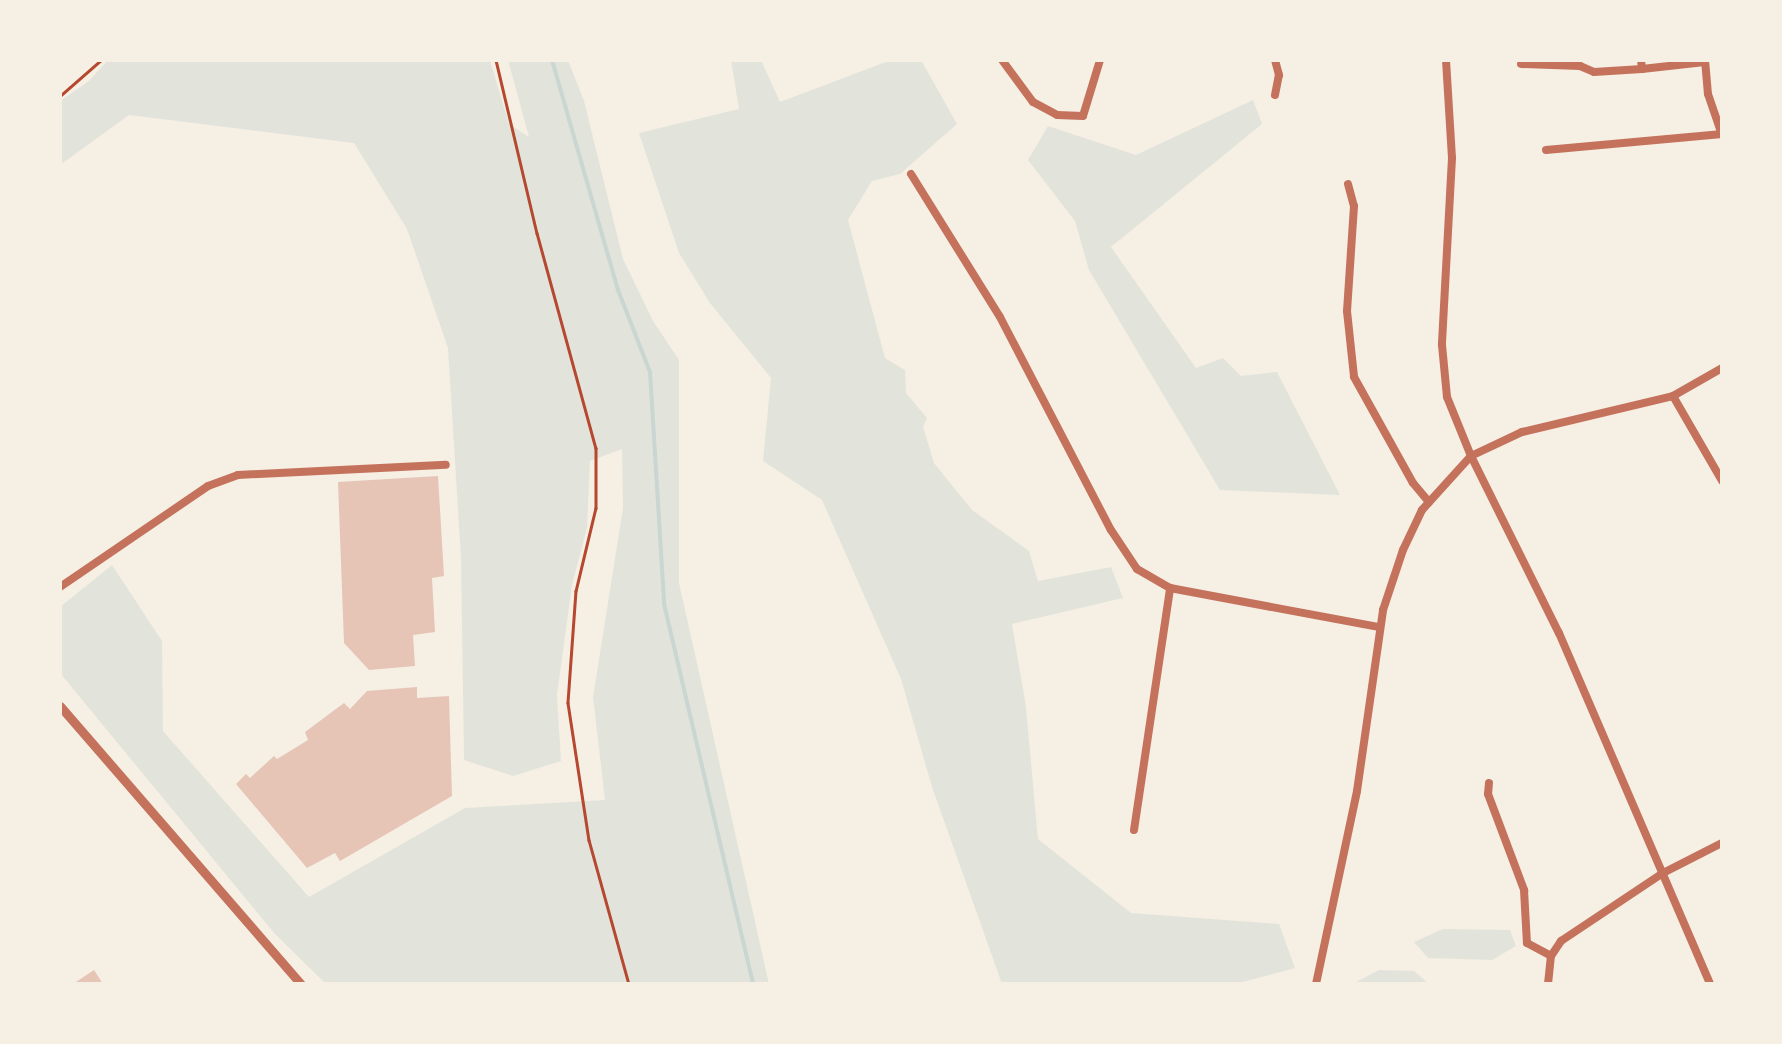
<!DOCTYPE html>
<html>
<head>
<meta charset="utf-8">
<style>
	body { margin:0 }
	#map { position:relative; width:1782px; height:1044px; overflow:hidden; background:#f6efe4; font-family:"Asap Condensed",sans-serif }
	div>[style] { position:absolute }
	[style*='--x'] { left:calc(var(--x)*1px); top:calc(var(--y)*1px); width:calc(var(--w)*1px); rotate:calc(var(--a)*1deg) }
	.green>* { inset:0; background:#e2e4dc }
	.stream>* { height:4px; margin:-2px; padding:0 2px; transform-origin:2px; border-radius:2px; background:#c9d6d2 }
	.building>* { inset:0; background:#e6c5b7 }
	.path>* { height:2.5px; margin:-1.25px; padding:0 1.25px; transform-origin:1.25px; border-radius:1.25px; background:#b5482f }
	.minor>* { height:8px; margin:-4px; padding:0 4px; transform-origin:4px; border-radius:4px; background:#c5725c }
	.tertiary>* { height:9px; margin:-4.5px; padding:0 4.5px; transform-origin:4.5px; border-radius:4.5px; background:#c5725c }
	span { translate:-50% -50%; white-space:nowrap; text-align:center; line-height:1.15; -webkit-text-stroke:8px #f6efe4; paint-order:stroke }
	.frame { position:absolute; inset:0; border:62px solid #f6efe4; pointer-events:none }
</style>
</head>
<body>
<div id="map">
	<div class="green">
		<div style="clip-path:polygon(108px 60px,490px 60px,509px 124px,529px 137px,508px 60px,568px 60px,584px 101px,623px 259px,653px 321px,679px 360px,679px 583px,769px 984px,326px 984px,275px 934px,60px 673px,60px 607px,112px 565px,162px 641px,163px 731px,309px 897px,465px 808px,605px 800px,593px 697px,623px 508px,622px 449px,590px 461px,587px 528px,572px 585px,557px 695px,561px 761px,513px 776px,464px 760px,461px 558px,448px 348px,407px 229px,354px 143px,129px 115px,60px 165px,60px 101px,89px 81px)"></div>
		<div style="clip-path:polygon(731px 60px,761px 60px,780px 102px,891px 60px,921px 60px,957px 124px,900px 174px,872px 181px,848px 220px,885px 358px,905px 370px,906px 393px,927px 418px,923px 427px,934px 463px,972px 510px,1029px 551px,1038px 581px,1111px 567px,1123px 598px,1012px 624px,1026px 707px,1038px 839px,1131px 913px,1279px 924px,1295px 968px,1235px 984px,1002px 984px,932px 787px,901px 679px,822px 500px,763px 461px,771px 378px,710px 303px,679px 253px,639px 133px,739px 109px)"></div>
		<div style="clip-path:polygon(1253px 100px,1262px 124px,1111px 247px,1196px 368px,1223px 358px,1241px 376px,1277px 372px,1340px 495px,1220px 490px,1089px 270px,1075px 221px,1028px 160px,1048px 126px,1136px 155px)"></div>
		<div style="clip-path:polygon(1443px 929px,1510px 930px,1516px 946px,1492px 960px,1428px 958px,1414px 942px)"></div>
		<div style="clip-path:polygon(1379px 970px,1414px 971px,1429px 984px,1356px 982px)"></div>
	</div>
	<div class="stream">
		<div style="--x:552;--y:60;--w:239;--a:74"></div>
		<div style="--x:618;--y:290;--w:88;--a:68.7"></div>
		<div style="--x:650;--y:372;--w:232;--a:86.5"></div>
		<div style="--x:664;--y:604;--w:390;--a:76.8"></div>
	</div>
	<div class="building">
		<div style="clip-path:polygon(438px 476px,444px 576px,432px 578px,435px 632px,413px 635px,415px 666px,369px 670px,344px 643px,338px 482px)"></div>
		<div style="clip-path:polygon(417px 687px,417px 698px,449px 696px,452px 796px,340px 861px,335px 853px,307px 868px,236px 784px,246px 774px,250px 778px,274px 756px,277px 759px,308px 740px,305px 732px,344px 703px,350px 709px,367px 691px)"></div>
		<div style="clip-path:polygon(94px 970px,103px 984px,73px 984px)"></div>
	</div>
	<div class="path">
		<div style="--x:496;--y:60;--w:178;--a:76.7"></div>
		<div style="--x:537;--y:233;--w:223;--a:74.7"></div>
		<div style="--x:596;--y:448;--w:60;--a:90"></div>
		<div style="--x:596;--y:508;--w:85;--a:103.5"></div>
		<div style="--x:576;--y:591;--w:112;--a:94.1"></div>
		<div style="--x:568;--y:703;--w:139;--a:81.3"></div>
		<div style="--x:589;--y:840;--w:149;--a:74.5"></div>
		<div style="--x:60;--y:96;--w:55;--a:-41.3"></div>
	</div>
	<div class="minor">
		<div style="--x:1002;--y:60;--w:52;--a:53.6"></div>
		<div style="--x:1033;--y:102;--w:27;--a:28"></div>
		<div style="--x:1057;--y:115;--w:26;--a:2"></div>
		<div style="--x:1083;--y:116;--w:59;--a:-73.1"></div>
		<div style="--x:1446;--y:60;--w:98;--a:86.5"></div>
		<div style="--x:1452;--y:158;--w:187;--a:93.1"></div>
		<div style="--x:1442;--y:345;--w:52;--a:84.5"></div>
		<div style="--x:1447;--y:397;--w:64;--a:67.9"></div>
		<div style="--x:1471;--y:456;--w:198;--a:63.6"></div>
		<div style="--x:1559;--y:633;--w:382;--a:66.7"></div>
		<div style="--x:1705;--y:60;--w:34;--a:85"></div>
		<div style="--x:1708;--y:94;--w:43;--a:71.1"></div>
		<div style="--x:1521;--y:64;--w:59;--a:1.9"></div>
		<div style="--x:1580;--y:66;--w:15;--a:23"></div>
		<div style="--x:1594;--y:72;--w:48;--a:-3.6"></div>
		<div style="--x:1642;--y:69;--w:9;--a:-96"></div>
		<div style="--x:1642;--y:69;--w:63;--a:-6.3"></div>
		<div style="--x:1275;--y:95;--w:20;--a:-79"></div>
		<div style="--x:1279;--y:75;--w:16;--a:-105"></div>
		<div style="--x:1546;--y:150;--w:177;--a:-5.2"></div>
		<div style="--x:911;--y:174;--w:168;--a:58.1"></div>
		<div style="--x:1000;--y:317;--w:240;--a:62.5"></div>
		<div style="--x:1111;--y:530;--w:47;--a:56.3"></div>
		<div style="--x:1137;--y:569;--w:38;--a:30"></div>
		<div style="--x:1170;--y:588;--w:213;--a:10.6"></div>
		<div style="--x:1348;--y:184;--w:23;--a:75"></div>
		<div style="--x:1354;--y:206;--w:105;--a:93.8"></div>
		<div style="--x:1347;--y:311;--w:66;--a:83.9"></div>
		<div style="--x:1354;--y:377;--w:121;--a:60.9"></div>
		<div style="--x:1413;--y:483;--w:25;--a:50"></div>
		<div style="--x:1673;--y:396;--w:98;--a:60"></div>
		<div style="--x:60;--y:587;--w:179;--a:-34.3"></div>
		<div style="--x:208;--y:486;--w:32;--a:-20"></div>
		<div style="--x:238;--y:475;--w:208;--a:-2.8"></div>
		<div style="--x:1489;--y:783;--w:11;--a:95"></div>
		<div style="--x:1488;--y:794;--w:103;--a:69.4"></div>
		<div style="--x:1524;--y:890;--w:53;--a:86.8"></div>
		<div style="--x:1527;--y:943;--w:27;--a:28"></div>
		<div style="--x:1134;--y:830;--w:245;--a:-81.5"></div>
		<div style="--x:1316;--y:984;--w:197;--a:-78"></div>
		<div style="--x:1357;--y:791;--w:183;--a:-81.8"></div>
		<div style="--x:1383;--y:610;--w:63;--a:-71.6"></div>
		<div style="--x:1403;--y:550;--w:44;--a:-64.6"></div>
		<div style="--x:1422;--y:510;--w:73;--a:-47.8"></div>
		<div style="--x:1471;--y:456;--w:56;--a:-25.2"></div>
		<div style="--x:1522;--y:432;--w:155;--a:-13.4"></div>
		<div style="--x:1673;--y:396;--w:56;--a:-29.7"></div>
		<div style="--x:1548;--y:984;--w:28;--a:-84"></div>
		<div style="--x:1551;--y:956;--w:18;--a:-56"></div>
		<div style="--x:1561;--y:941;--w:123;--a:-33.7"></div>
		<div style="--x:1663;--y:873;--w:66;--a:-27"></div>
	</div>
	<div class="tertiary">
		<div style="--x:60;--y:706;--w:368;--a:49.1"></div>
	</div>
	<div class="frame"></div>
</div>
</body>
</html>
